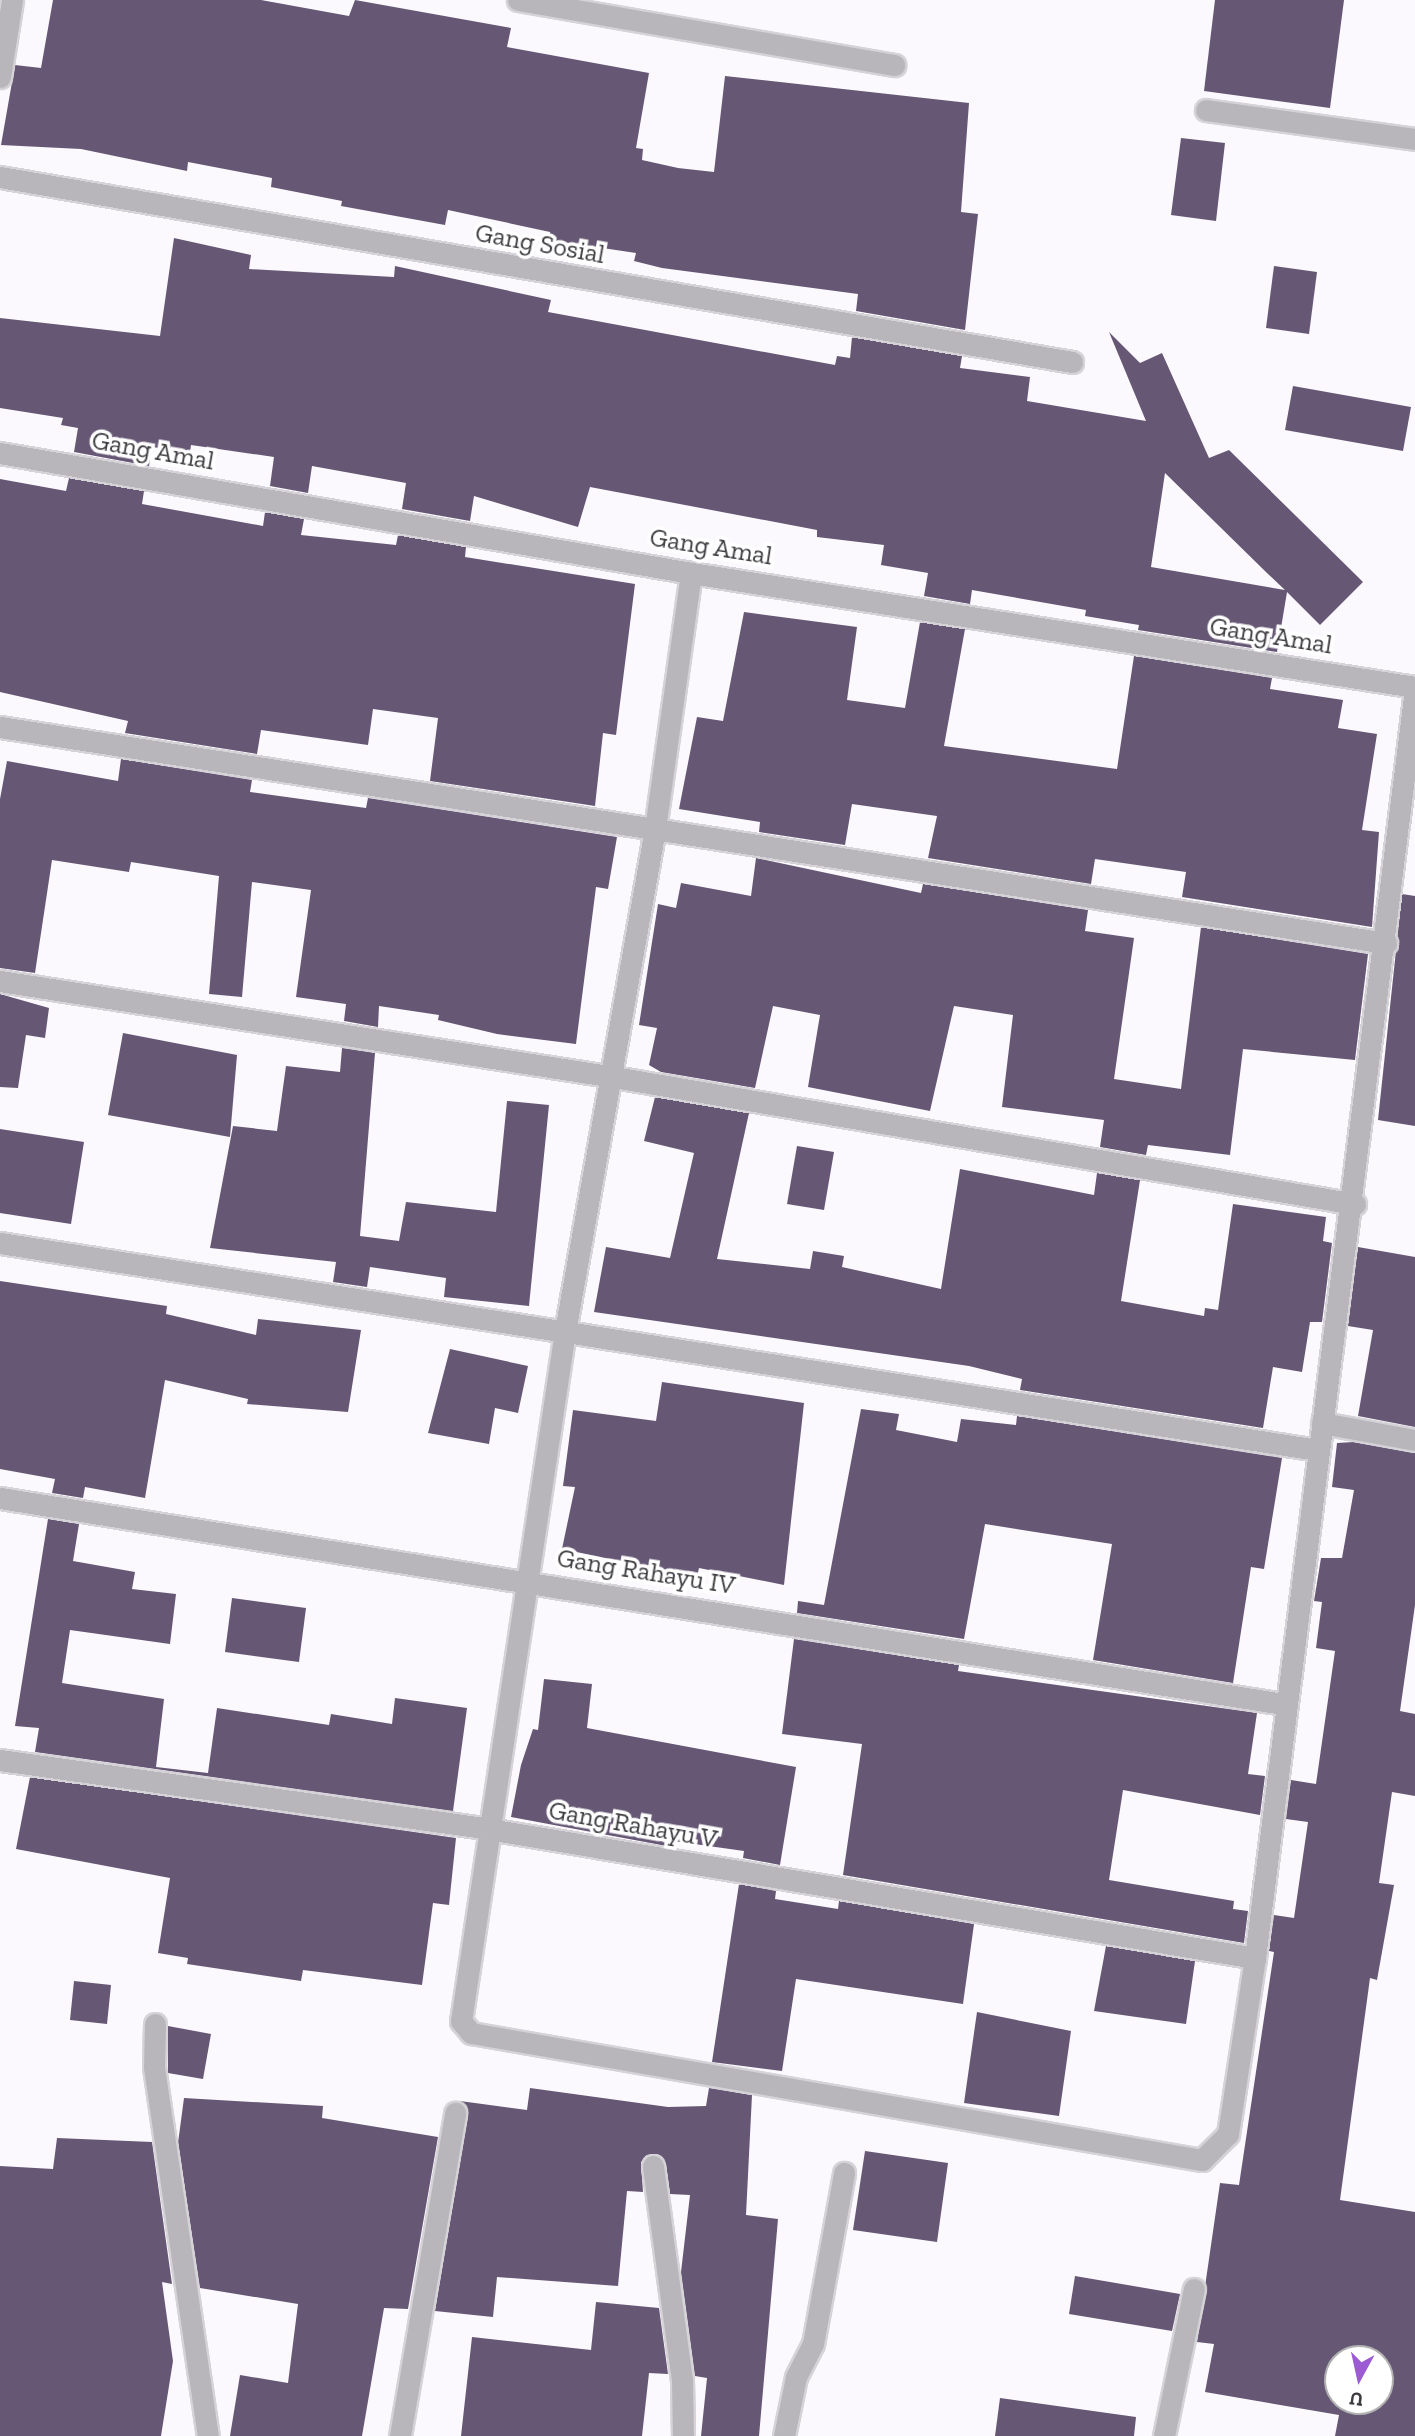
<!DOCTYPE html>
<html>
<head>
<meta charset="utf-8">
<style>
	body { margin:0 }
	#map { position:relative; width:1415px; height:2436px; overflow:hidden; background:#fbf9fe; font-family:"Zilla Slab",serif }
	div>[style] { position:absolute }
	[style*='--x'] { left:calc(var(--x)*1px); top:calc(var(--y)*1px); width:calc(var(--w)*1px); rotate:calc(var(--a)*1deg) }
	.building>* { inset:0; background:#665874 }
	.roads { filter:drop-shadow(2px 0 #d5d3d8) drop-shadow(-2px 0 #d5d3d8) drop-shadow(0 2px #d5d3d8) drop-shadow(0 -2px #d5d3d8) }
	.street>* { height:21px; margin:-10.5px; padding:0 10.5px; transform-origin:10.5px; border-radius:10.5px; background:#b8b6ba }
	span { translate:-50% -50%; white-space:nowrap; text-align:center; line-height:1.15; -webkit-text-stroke:7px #fff; paint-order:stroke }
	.street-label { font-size:26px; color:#3d3b3f }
	.north { position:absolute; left:1324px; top:2345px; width:70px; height:70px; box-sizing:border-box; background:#fff; border:2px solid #b1b1b2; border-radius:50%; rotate:188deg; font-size:19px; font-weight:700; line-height:28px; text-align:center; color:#3d3b3f }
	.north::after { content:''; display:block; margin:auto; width:24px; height:32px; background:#9c5bd2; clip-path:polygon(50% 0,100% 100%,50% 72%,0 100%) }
</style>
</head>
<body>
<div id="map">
	<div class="building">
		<div style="clip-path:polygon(53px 0,261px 0,349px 16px,355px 0,511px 28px,507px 47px,649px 73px,636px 148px,643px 149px,642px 160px,678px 168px,714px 172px,725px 76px,969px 103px,961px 212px,978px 214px,965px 330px,856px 311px,858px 294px,662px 268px,634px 261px,636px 253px,549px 240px,550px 232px,448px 210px,445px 225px,341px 206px,342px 201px,271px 187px,272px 178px,188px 162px,187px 171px,81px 149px,1px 145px,15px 65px,41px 68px)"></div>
		<div style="clip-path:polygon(1215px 0,1344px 0,1330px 108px,1204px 91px)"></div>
		<div style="clip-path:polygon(1181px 138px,1225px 143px,1216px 221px,1171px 215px)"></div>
		<div style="clip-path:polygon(evenodd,174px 238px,251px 255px,249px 269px,394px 277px,395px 266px,551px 300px,548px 312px,835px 365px,837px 356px,850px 358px,852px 337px,962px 356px,960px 368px,1030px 377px,1027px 401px,1146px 421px,1109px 332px,1140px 363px,1162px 353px,1209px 458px,1229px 450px,1363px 582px,1320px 625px,1287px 592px,1277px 652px,1138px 630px,1139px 625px,1085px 616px,1086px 610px,972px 590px,970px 604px,924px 596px,928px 573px,881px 565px,884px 545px,817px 537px,817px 530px,590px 487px,578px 527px,474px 496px,470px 521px,402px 509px,406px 483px,312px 466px,308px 493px,270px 486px,274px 457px,191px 445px,190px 452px,152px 447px,149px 466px,74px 452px,78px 428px,61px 425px,63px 418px,0 408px,0 318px,160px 336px,174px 238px,1165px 473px,1267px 573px,1285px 590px,1151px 567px,1165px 473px)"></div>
		<div style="clip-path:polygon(1274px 266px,1317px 272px,1309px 334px,1266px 328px)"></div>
		<div style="clip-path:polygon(1293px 386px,1411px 407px,1403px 451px,1285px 430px)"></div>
		<div style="clip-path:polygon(69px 478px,144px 491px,142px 504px,263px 526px,265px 512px,304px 519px,301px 535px,396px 545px,398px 535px,466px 547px,465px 557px,635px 584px,616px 735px,603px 733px,595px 806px,430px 781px,438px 718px,373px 709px,368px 745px,261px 730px,257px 754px,125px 733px,128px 721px,0 692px,0 479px,66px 491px)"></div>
		<div style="clip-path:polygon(744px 612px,857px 627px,847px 700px,905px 708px,920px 622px,965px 629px,944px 746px,1117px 769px,1134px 656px,1272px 678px,1270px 689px,1343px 700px,1338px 728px,1377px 734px,1362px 830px,1379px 832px,1372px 927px,1182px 897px,1186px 872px,1095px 859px,1091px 884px,928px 858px,937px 816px,852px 804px,845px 845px,759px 832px,760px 822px,679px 809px,697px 717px,723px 721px)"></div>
		<div style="clip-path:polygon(121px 759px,252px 780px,250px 792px,366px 808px,368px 798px,617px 837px,608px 889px,596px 887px,576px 1044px,497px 1034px,438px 1020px,439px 1015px,379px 1006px,378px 1027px,344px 1021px,346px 1004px,296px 997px,311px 890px,252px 882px,242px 997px,209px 994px,219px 876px,131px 862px,129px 872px,52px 860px,35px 973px,0 968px,0 799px,7px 761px,118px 781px)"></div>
		<div style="clip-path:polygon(756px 858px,921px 893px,923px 884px,1088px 910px,1085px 931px,1134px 938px,1114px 1079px,1181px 1089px,1201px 927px,1368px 954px,1355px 1060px,1243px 1049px,1230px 1155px,1148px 1145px,1146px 1155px,1100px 1147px,1104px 1120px,1002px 1107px,1013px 1015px,954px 1006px,930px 1111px,808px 1087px,820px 1015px,773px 1006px,755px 1088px,661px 1072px,649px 1065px,657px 1028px,639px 1025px,658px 904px,676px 908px,681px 883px,751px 896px)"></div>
		<div style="clip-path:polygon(1402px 894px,1415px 896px,1415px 1126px,1378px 1120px)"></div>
		<div style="clip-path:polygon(0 994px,49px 1008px,45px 1038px,26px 1035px,18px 1088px,0 1087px)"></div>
		<div style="clip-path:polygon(123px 1033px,237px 1055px,230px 1137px,108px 1115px)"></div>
		<div style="clip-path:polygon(342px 1048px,375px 1053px,360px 1236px,399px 1241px,406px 1202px,496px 1212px,507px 1101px,549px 1105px,529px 1306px,444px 1297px,446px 1278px,370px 1267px,367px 1287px,333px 1282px,336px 1262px,210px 1248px,233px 1126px,277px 1131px,286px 1066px,340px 1072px)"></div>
		<div style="clip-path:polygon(655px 1097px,749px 1113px,717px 1259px,810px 1269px,813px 1251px,844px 1256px,842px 1267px,941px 1289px,960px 1169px,1094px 1195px,1097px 1173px,1140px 1180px,1121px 1301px,1204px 1316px,1205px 1308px,1218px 1310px,1233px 1204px,1326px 1217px,1323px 1241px,1332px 1243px,1322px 1322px,1310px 1322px,1302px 1372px,1273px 1367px,1263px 1428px,1020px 1390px,1022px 1379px,969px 1366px,594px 1312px,606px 1247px,670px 1258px,694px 1153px,644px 1141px)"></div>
		<div style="clip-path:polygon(0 1129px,84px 1142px,71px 1224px,0 1213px)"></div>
		<div style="clip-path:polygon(797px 1146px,834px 1152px,824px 1210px,787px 1204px)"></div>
		<div style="clip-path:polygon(1358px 1247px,1415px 1257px,1415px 1427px,1358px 1416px,1373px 1330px,1348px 1326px)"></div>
		<div style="clip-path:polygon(0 1281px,167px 1306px,166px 1314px,256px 1335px,258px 1319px,361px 1330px,348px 1412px,247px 1404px,248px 1399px,165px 1380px,145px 1498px,85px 1487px,83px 1498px,52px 1493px,55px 1479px,0 1469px)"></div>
		<div style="clip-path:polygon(450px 1349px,528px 1366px,518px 1413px,495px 1408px,489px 1444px,428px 1433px)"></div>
		<div style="clip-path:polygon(662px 1382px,804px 1403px,784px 1585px,699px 1568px,697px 1577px,562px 1549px,575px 1487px,563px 1486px,573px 1410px,656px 1421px)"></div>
		<div style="clip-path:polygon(861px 1409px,899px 1414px,896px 1430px,957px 1442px,961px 1419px,1016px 1425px,1017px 1416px,1282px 1458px,1264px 1569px,1251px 1567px,1233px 1683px,1093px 1660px,1112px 1544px,985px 1524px,964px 1639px,797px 1613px,798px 1601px,824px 1605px)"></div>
		<div style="clip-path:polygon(evenodd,1354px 1442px,1415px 1453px,1415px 1605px,1400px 1711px,1415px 1714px,1415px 1796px,1392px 1792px,1379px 1883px,1394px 1885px,1377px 1980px,1370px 1978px,1340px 2200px,1415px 2212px,1415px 2436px,1335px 2436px,1339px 2415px,1205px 2392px,1214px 2344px,1197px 2342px,1220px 2183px,1239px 2185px,1274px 1952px,1269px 1951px,1274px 1915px,1294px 1918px,1308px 1822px,1286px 1819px,1291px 1780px,1316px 1784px,1335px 1651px,1316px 1648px,1322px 1602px,1314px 1601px,1321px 1558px,1342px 1558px,1354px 1490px,1332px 1487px,1337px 1443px,1354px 1442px,1338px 2359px,1380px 2359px,1380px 2401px,1338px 2401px,1338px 2359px)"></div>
		<div style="clip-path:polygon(48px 1519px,79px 1524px,73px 1561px,135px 1572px,132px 1589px,176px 1594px,170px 1644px,70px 1630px,62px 1683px,164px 1699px,156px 1767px,208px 1773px,217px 1708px,329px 1725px,331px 1714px,392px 1724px,395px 1698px,467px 1708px,453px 1811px,35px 1752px,39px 1728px,15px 1726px)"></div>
		<div style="clip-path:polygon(232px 1598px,306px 1608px,299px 1662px,225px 1652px)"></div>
		<div style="clip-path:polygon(794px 1639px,959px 1665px,958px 1671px,1257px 1713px,1248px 1774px,1265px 1776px,1260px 1815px,1123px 1790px,1109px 1880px,1234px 1901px,1233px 1909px,1248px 1911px,1244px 1943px,843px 1875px,862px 1744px,782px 1734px)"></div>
		<div style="clip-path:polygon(544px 1679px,592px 1684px,587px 1728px,796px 1767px,780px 1865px,743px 1858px,744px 1851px,673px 1841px,672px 1847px,511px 1817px,521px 1765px,533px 1729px,538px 1730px)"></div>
		<div style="clip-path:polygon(30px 1777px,456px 1838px,449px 1905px,433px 1903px,422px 1985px,303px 1970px,301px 1981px,187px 1964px,188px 1958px,158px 1953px,170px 1878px,16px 1849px)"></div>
		<div style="clip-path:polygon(739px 1884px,776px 1891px,775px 1899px,838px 1909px,839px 1901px,974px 1924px,963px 2004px,796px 1979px,782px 2071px,712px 2062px)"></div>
		<div style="clip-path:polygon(1106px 1946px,1195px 1961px,1186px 2024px,1094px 2011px)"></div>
		<div style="clip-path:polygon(74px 1981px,111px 1985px,107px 2024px,70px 2020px)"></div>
		<div style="clip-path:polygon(977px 2012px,1071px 2031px,1059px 2116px,964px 2103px)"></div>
		<div style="clip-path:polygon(168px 2026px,211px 2034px,203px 2079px,168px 2073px)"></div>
		<div style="clip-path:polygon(530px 2088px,668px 2107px,706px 2106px,709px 2088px,752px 2095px,746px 2215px,778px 2219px,759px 2436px,701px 2436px,707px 2378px,695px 2376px,681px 2272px,690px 2195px,670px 2194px,666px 2164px,657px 2154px,641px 2162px,643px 2192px,627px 2191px,618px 2286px,497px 2277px,493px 2317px,435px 2311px,468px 2115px,460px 2101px,527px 2110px)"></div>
		<div style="clip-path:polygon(184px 2098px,323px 2106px,322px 2118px,438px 2137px,408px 2309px,384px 2308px,362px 2436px,230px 2436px,240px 2375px,288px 2383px,298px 2304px,200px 2288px,178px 2143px)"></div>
		<div style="clip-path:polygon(57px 2138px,152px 2142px,172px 2284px,162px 2282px,173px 2361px,161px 2436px,0 2436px,0 2166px,53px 2169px)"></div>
		<div style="clip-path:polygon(865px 2151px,948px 2163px,937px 2242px,853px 2230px)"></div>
		<div style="clip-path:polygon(1075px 2276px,1180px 2294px,1172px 2331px,1069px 2314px)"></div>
		<div style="clip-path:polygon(596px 2302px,659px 2308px,668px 2374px,649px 2373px,642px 2436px,461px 2436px,472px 2337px,591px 2350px)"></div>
		<div style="clip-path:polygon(1000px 2398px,1136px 2417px,1134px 2436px,995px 2436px)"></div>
	</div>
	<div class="roads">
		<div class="street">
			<div style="--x:518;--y:0;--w:382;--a:9.8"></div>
			<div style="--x:0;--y:77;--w:78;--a:-81.1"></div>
			<div style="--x:1206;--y:110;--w:211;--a:7.9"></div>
			<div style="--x:0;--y:177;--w:1088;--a:9.79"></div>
			<div style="--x:0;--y:453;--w:701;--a:9.85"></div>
			<div style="--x:691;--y:573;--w:733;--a:8.95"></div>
			<div style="--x:691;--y:573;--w:259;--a:98"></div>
			<div style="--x:655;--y:829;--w:510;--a:100.16"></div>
			<div style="--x:565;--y:1331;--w:698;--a:98.57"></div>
			<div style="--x:461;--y:2021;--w:16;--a:50"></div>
			<div style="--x:471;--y:2033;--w:742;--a:9.86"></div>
			<div style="--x:1202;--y:2160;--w:37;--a:-45"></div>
			<div style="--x:1228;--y:2134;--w:178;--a:-81.3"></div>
			<div style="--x:1255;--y:1958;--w:1279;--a:-82.81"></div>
			<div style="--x:0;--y:727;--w:1403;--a:8.86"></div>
			<div style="--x:0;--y:981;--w:615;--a:8.88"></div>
			<div style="--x:608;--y:1076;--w:758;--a:9.72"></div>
			<div style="--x:0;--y:1243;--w:1334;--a:8.93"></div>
			<div style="--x:1322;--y:1423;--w:95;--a:10.4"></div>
			<div style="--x:0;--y:1498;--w:1299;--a:9.12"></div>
			<div style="--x:0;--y:1760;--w:494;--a:8"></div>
			<div style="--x:489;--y:1829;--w:777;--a:9.56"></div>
			<div style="--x:155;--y:2024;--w:43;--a:91.3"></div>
			<div style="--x:154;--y:2067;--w:373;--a:81.7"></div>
			<div style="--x:653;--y:2166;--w:216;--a:82.3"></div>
			<div style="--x:682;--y:2380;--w:56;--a:89"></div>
			<div style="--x:400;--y:2436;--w:328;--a:-80.3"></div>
			<div style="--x:784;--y:2436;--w:60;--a:-78.5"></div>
			<div style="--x:796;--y:2377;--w:37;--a:-63"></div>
			<div style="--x:813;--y:2344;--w:174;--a:-79.7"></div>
			<div style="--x:1164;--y:2436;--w:150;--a:-78.5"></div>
		</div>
	</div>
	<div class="street-label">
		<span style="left:540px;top:244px;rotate:10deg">Gang Sosial</span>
		<span style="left:153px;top:451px;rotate:10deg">Gang Amal</span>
		<span style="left:711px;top:547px;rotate:9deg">Gang Amal</span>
		<span style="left:1271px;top:636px;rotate:9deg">Gang Amal</span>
		<span style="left:646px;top:1572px;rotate:9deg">Gang Rahayu IV</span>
		<span style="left:633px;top:1825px;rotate:10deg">Gang Rahayu V</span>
	</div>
	<div class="north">U</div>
</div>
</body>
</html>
